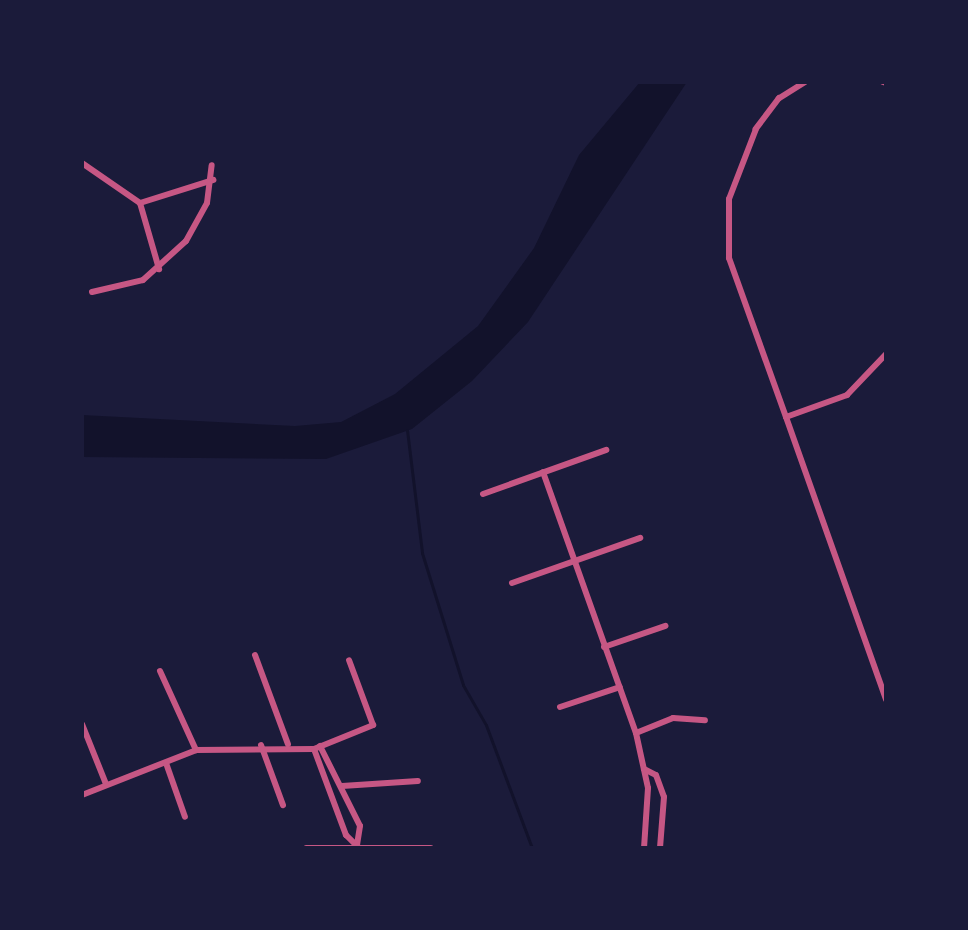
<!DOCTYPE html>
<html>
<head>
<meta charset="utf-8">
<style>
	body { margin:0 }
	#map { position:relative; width:968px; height:930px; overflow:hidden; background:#1b1b3a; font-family:Figtree,sans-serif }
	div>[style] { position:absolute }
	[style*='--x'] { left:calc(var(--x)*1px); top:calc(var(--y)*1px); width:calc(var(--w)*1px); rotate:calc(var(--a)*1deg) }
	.water>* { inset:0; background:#12122b }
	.stream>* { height:3px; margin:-1.5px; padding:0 1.5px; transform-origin:1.5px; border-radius:1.5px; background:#12122b }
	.minor>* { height:6px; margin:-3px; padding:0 3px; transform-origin:3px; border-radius:3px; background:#c65784 }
	.tertiary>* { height:7px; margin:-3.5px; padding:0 3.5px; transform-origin:3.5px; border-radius:3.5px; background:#c65784 }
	span { translate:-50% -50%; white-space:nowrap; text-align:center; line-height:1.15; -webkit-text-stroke:7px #1b1b3a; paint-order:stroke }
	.frame { position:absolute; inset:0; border:84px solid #1b1b3a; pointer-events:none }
</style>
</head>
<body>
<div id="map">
	<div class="water">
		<div style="clip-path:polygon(640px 82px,687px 82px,528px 322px,472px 381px,412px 429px,326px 459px,82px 457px,82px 415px,295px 426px,341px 422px,395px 394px,478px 326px,534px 248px,579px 155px)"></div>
	</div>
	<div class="stream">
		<div style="--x:407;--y:430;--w:124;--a:83"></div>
		<div style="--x:422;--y:553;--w:138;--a:72.7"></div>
		<div style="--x:463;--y:685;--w:46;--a:60.1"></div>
		<div style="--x:486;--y:725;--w:131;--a:69.5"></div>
	</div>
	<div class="minor">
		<div style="--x:805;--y:82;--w:31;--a:148"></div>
		<div style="--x:779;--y:98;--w:39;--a:127"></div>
		<div style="--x:756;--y:129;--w:75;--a:111.1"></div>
		<div style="--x:729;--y:199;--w:59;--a:90"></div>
		<div style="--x:729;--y:258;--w:169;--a:70.3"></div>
		<div style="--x:786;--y:417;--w:65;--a:-19.8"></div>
		<div style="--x:847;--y:395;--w:57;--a:-46.4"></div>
		<div style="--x:883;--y:82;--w:3;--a:18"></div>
		<div style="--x:82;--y:163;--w:70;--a:34.6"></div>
		<div style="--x:140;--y:203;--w:77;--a:-17.5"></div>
		<div style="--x:140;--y:203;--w:69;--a:73.9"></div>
		<div style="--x:92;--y:292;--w:52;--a:-13.2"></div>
		<div style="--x:143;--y:280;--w:58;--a:-42.2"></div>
		<div style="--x:186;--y:241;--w:43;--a:-61.1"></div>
		<div style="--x:207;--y:203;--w:38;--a:-83"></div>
		<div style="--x:786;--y:417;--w:300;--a:70.5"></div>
		<div style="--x:543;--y:472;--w:277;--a:70.4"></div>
		<div style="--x:636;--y:733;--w:56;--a:77.7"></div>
		<div style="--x:648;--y:788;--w:60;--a:93.8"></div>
		<div style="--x:483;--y:494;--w:131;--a:-19.7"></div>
		<div style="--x:512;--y:583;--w:136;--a:-19.4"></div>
		<div style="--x:604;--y:647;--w:65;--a:-19"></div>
		<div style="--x:255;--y:655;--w:95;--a:69.7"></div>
		<div style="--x:160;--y:671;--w:87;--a:65.5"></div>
		<div style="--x:560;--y:707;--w:63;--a:-18.4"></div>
		<div style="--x:82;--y:724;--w:65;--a:68.2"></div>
		<div style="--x:636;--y:733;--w:40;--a:-22"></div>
		<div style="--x:673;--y:718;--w:32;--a:4"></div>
		<div style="--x:261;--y:745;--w:64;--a:69.9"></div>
		<div style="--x:320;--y:746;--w:89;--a:63.4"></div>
		<div style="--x:360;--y:826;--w:19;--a:99"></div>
		<div style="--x:314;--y:749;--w:92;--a:69.6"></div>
		<div style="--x:346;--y:835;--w:18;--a:45"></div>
		<div style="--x:166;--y:763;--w:57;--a:70.6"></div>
		<div style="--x:644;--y:769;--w:13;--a:27"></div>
		<div style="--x:656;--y:775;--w:23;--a:70"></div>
		<div style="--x:664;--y:797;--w:51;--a:94.5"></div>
		<div style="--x:342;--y:786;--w:76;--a:-3.8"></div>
		<div style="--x:82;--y:795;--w:123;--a:-21.5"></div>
		<div style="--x:196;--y:750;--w:118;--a:-0.5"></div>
		<div style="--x:314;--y:749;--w:64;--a:-22.1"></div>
		<div style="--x:373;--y:725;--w:69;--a:-110.3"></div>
	</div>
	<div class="tertiary">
		<div style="--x:306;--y:848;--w:124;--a:0"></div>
	</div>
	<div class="frame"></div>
</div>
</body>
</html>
